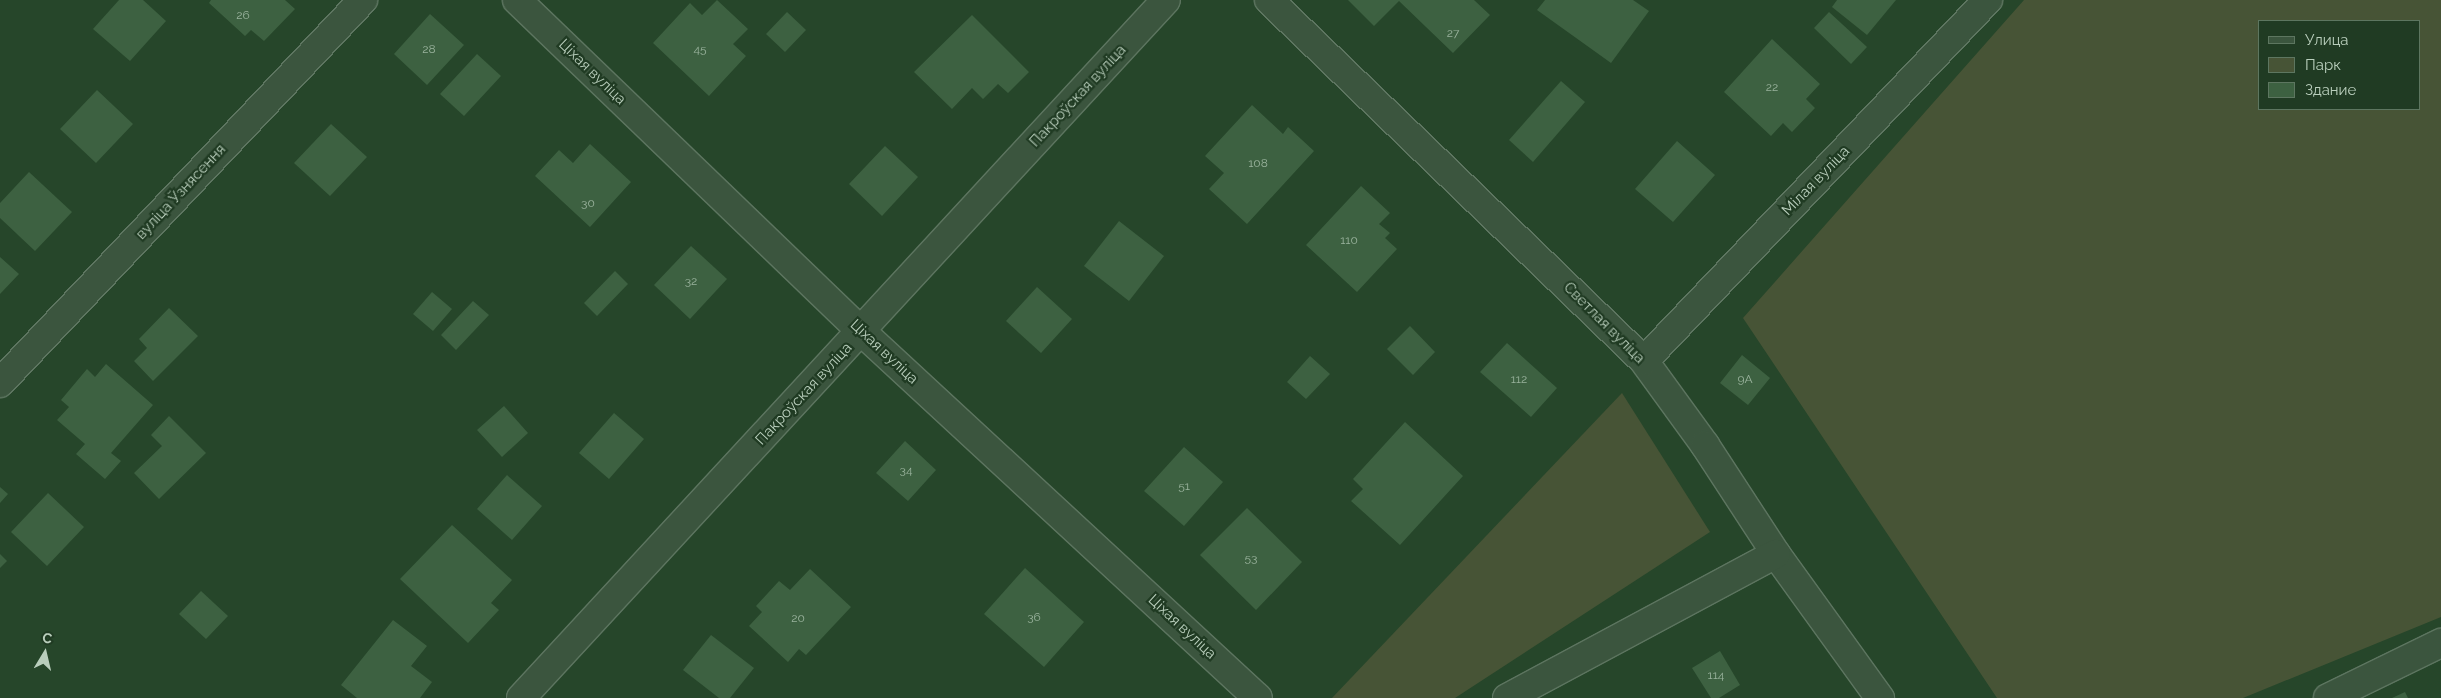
<!DOCTYPE html>
<html>
<head>
<meta charset="utf-8">
<style>
	body { margin:0 }
	#map { position:relative; width:2441px; height:698px; overflow:hidden; background:#26462a; font-family:Raleway,sans-serif }
	div>[style] { position:absolute }
	[style*='--x'] { left:calc(var(--x)*1px); top:calc(var(--y)*1px); width:calc(var(--w)*1px); rotate:calc(var(--a)*1deg) }
	.green>* { inset:0; background:#475436 }
	.building>* { inset:0; background:#3d6141 }
	.roads { filter:drop-shadow(1px 0 #5d7560) drop-shadow(-1px 0 #5d7560) drop-shadow(0 1px #5d7560) drop-shadow(0 -1px #5d7560) }
	.minor>* { height:28px; margin:-14px; padding:0 14px; transform-origin:14px; border-radius:14px; background:#3b553e }
	span { translate:-50% -50%; white-space:nowrap; text-align:center; line-height:1.15; -webkit-text-stroke:4.5px #203b23; paint-order:stroke }
	.number-label { font-size:12px; color:#9ab39d }
	.number-label span { -webkit-text-stroke-width:0 }
	.street-label { font-size:15px; color:#b9cebc }
	.legend { position:absolute; left:2258px; top:20px; width:162px; height:90px; box-sizing:border-box; background:#203b23; border:1px solid #5d7660; margin:0; padding:6px 9px; list-style:none; font-size:15px; color:#b9cebc }
	.legend li { display:flex; align-items:center; gap:10px; height:25px }
	.legend b { width:25px; border:1px solid #5d7660 }
	.north { position:absolute; left:20px; top:628px; width:50px; height:50px; -webkit-text-stroke:4px #203b23; paint-order:stroke; rotate:9deg; font-size:14px; font-weight:700; line-height:20px; text-align:center; color:#b9cebc }
	.north::after { content:''; display:block; margin:auto; width:18px; height:22px; background:#b9cebc; clip-path:polygon(50% 0,100% 100%,50% 72%,0 100%) }
</style>
</head>
<body>
<div id="map">
	<div class="green">
		<div style="clip-path:polygon(evenodd,2024px 0,2441px 0,2441px 617px,2243px 698px,1997px 698px,1743px 318px,2024px 0,2420px 21px,2420px 109px,2260px 109px,2260px 21px,2420px 21px)"></div>
		<div style="clip-path:polygon(1622px 393px,1710px 532px,1455px 698px,1332px 698px)"></div>
	</div>
	<div class="building">
		<div style="clip-path:polygon(119px 0,143px 0,166px 21px,130px 61px,93px 29px)"></div>
		<div style="clip-path:polygon(211px 0,285px 0,295px 9px,264px 41px,251px 30px,245px 36px,209px 3px)"></div>
		<div style="clip-path:polygon(717px 0,748px 29px,733px 44px,746px 56px,709px 96px,653px 43px,690px 3px,702px 15px)"></div>
		<div style="clip-path:polygon(1348px 0,1474px 0,1490px 15px,1453px 53px,1399px 1px,1374px 26px)"></div>
		<div style="clip-path:polygon(1545px 0,1633px 0,1649px 11px,1611px 63px,1537px 10px)"></div>
		<div style="clip-path:polygon(1837px 0,1896px 0,1867px 35px,1832px 7px)"></div>
		<div style="clip-path:polygon(787px 12px,806px 30px,785px 52px,766px 34px)"></div>
		<div style="clip-path:polygon(1829px 12px,1867px 47px,1851px 64px,1814px 28px)"></div>
		<div style="clip-path:polygon(430px 14px,464px 45px,427px 85px,394px 54px)"></div>
		<div style="clip-path:polygon(972px 15px,1029px 72px,1008px 93px,998px 84px,983px 99px,972px 88px,952px 109px,914px 72px)"></div>
		<div style="clip-path:polygon(1772px 39px,1820px 84px,1806px 99px,1815px 108px,1792px 132px,1783px 123px,1771px 136px,1724px 92px)"></div>
		<div style="clip-path:polygon(477px 54px,501px 76px,464px 116px,440px 94px)"></div>
		<div style="clip-path:polygon(1561px 81px,1585px 102px,1533px 162px,1509px 140px)"></div>
		<div style="clip-path:polygon(97px 90px,133px 124px,96px 163px,60px 129px)"></div>
		<div style="clip-path:polygon(1252px 105px,1283px 134px,1288px 127px,1314px 151px,1247px 224px,1209px 189px,1224px 173px,1205px 156px)"></div>
		<div style="clip-path:polygon(331px 124px,367px 157px,330px 196px,294px 163px)"></div>
		<div style="clip-path:polygon(1677px 141px,1715px 175px,1673px 222px,1635px 189px)"></div>
		<div style="clip-path:polygon(590px 144px,631px 182px,590px 227px,535px 176px,559px 150px,573px 163px)"></div>
		<div style="clip-path:polygon(885px 146px,918px 177px,882px 216px,849px 184px)"></div>
		<div style="clip-path:polygon(29px 172px,72px 212px,35px 251px,0 218px,0 203px)"></div>
		<div style="clip-path:polygon(1361px 186px,1390px 213px,1379px 224px,1390px 233px,1385px 238px,1397px 249px,1357px 292px,1306px 245px)"></div>
		<div style="clip-path:polygon(1119px 221px,1164px 256px,1129px 301px,1084px 266px)"></div>
		<div style="clip-path:polygon(691px 246px,727px 279px,690px 319px,654px 285px)"></div>
		<div style="clip-path:polygon(0 257px,19px 274px,0 294px)"></div>
		<div style="clip-path:polygon(615px 271px,628px 284px,597px 316px,584px 303px)"></div>
		<div style="clip-path:polygon(1037px 287px,1072px 319px,1041px 353px,1006px 321px)"></div>
		<div style="clip-path:polygon(432px 292px,452px 309px,433px 331px,413px 314px)"></div>
		<div style="clip-path:polygon(473px 301px,489px 315px,456px 350px,441px 335px)"></div>
		<div style="clip-path:polygon(169px 308px,198px 336px,153px 381px,134px 361px,147px 348px,139px 339px)"></div>
		<div style="clip-path:polygon(1410px 326px,1435px 352px,1413px 375px,1387px 349px)"></div>
		<div style="clip-path:polygon(1507px 343px,1557px 388px,1531px 417px,1480px 372px)"></div>
		<div style="clip-path:polygon(1742px 355px,1770px 378px,1748px 405px,1720px 383px)"></div>
		<div style="clip-path:polygon(1310px 356px,1330px 374px,1306px 399px,1287px 382px)"></div>
		<div style="clip-path:polygon(106px 364px,153px 405px,111px 453px,121px 461px,105px 479px,76px 454px,85px 444px,57px 420px,69px 407px,61px 400px,87px 369px,95px 377px)"></div>
		<div style="clip-path:polygon(504px 406px,528px 433px,502px 457px,477px 430px)"></div>
		<div style="clip-path:polygon(614px 413px,644px 439px,609px 479px,579px 453px)"></div>
		<div style="clip-path:polygon(169px 416px,206px 453px,159px 499px,134px 473px,162px 446px,151px 435px)"></div>
		<div style="clip-path:polygon(1405px 422px,1463px 476px,1400px 545px,1351px 501px,1363px 489px,1353px 479px)"></div>
		<div style="clip-path:polygon(905px 441px,936px 470px,908px 501px,876px 473px)"></div>
		<div style="clip-path:polygon(1184px 447px,1223px 482px,1184px 526px,1144px 491px)"></div>
		<div style="clip-path:polygon(507px 475px,542px 506px,512px 540px,477px 509px)"></div>
		<div style="clip-path:polygon(0 487px,8px 494px,0 503px)"></div>
		<div style="clip-path:polygon(48px 493px,84px 527px,47px 566px,11px 532px)"></div>
		<div style="clip-path:polygon(1247px 508px,1302px 562px,1256px 610px,1200px 555px)"></div>
		<div style="clip-path:polygon(452px 525px,512px 580px,491px 603px,499px 610px,468px 643px,400px 579px)"></div>
		<div style="clip-path:polygon(0 554px,7px 561px,0 568px)"></div>
		<div style="clip-path:polygon(1025px 568px,1084px 622px,1044px 667px,984px 614px)"></div>
		<div style="clip-path:polygon(810px 569px,851px 607px,806px 655px,799px 649px,788px 662px,749px 626px,762px 612px,756px 606px,779px 581px,790px 590px)"></div>
		<div style="clip-path:polygon(201px 591px,228px 616px,206px 639px,179px 614px)"></div>
		<div style="clip-path:polygon(393px 620px,427px 646px,411px 666px,432px 682px,420px 698px,357px 698px,341px 685px)"></div>
		<div style="clip-path:polygon(711px 635px,754px 668px,730px 698px,719px 698px,683px 670px)"></div>
		<div style="clip-path:polygon(1720px 651px,1740px 685px,1719px 698px,1711px 698px,1692px 668px)"></div>
		<div style="clip-path:polygon(2405px 692px,2408px 698px,2392px 698px)"></div>
	</div>
	<div class="roads">
		<div class="minor">
			<div style="--x:517;--y:0;--w:479;--a:43.9"></div>
			<div style="--x:862;--y:332;--w:539;--a:42.75"></div>
			<div style="--x:1269;--y:0;--w:521;--a:43.91"></div>
			<div style="--x:1644;--y:361;--w:104;--a:54"></div>
			<div style="--x:1705;--y:445;--w:130;--a:56.9"></div>
			<div style="--x:1776;--y:554;--w:178;--a:54.2"></div>
			<div style="--x:1644;--y:361;--w:499;--a:-46.4"></div>
			<div style="--x:0;--y:383;--w:528;--a:-46.54"></div>
			<div style="--x:521;--y:698;--w:950;--a:-47.26"></div>
			<div style="--x:1507;--y:698;--w:305;--a:-28.2"></div>
			<div style="--x:2328;--y:698;--w:126;--a:-26"></div>
		</div>
	</div>
	<div class="number-label">
		<span style="left:243px;top:16px">26</span>
		<span style="left:1453px;top:34px">27</span>
		<span style="left:429px;top:50px">28</span>
		<span style="left:700px;top:50px">45</span>
		<span style="left:1772px;top:88px">22</span>
		<span style="left:1258px;top:164px">108</span>
		<span style="left:588px;top:204px">30</span>
		<span style="left:1349px;top:241px">110</span>
		<span style="left:691px;top:282px">32</span>
		<span style="left:1519px;top:380px">112</span>
		<span style="left:1745px;top:380px">9А</span>
		<span style="left:906px;top:471px">34</span>
		<span style="left:1184px;top:487px">51</span>
		<span style="left:1251px;top:559px">53</span>
		<span style="left:1034px;top:618px">36</span>
		<span style="left:798px;top:619px">20</span>
		<span style="left:1716px;top:676px">114</span>
	</div>
	<div class="street-label">
		<span style="left:592px;top:72px;rotate:44deg">Ціхая вуліца</span>
		<span style="left:1078px;top:96px;rotate:-47deg">Пакроўская вуліца</span>
		<span style="left:1816px;top:181px;rotate:-46deg">Мілая вуліца</span>
		<span style="left:181px;top:192px;rotate:-47deg">вуліца Ўзнясення</span>
		<span style="left:1604px;top:323px;rotate:45deg">Светлая вуліца</span>
		<span style="left:884px;top:352px;rotate:43deg">Ціхая вуліца</span>
		<span style="left:804px;top:394px;rotate:-47deg">Пакроўская вуліца</span>
		<span style="left:1182px;top:627px;rotate:43deg">Ціхая вуліца</span>
	</div>
	<ul class="legend">
	<li><b style="height:6px;background:#3b553e"></b>Улица</li>
	<li><b style="height:14px;background:#475436"></b>Парк</li>
	<li><b style="height:14px;background:#3d6141"></b>Здание</li>
	</ul>
	<div class="north">С</div>
</div>
</body>
</html>
